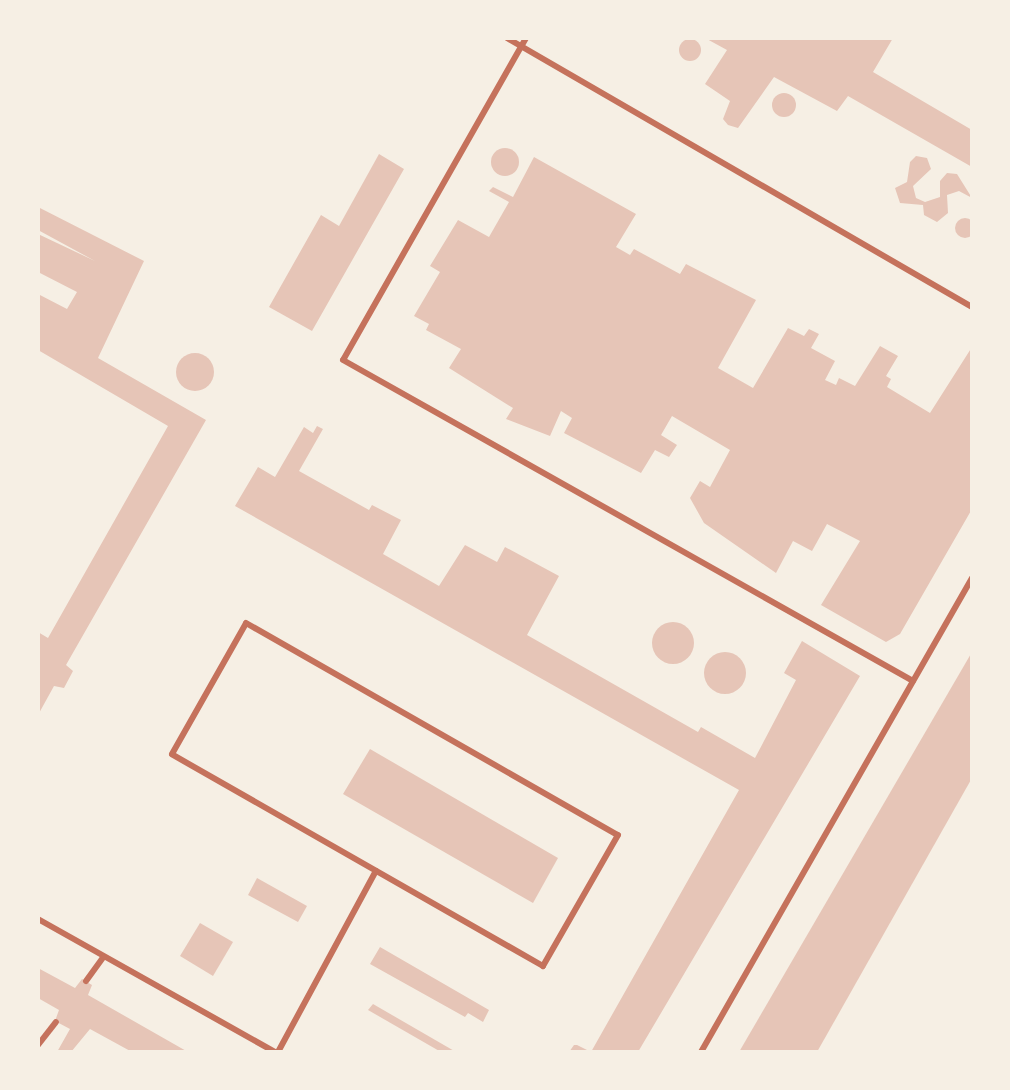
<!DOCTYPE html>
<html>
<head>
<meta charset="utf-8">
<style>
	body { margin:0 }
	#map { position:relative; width:1010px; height:1090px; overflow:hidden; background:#f6efe4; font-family:"DM Sans",sans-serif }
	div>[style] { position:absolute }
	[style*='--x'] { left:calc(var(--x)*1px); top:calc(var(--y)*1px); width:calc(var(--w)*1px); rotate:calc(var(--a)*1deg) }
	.building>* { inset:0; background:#e6c5b7 }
	.round { border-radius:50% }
	.service>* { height:6px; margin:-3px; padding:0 3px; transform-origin:3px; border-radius:3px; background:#c5725c }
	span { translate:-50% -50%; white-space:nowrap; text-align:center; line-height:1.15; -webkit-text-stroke:6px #f6efe4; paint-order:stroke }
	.frame { position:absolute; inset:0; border:40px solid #f6efe4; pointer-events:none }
</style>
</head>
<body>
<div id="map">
	<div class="building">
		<div style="clip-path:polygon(705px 38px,893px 38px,873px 72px,972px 130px,972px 167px,848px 96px,837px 111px,774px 77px,738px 128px,728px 125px,723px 119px,730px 101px,705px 84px,727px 50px)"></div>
		<div class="round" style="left:679px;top:39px;width:22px;height:22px"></div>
		<div class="round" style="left:772px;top:93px;width:24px;height:24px"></div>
		<div class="round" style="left:491px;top:148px;width:28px;height:28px"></div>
		<div style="clip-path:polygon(379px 154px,404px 169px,312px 331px,269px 307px,321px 215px,339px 226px)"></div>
		<div style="clip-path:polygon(916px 156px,927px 158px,931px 169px,913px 186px,916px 198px,925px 202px,940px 197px,940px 181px,947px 173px,957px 174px,972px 198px,959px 191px,947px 195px,948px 213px,937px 222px,924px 215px,923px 205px,900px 203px,895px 188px,907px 182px,910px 162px)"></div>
		<div style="clip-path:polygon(534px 157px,636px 214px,616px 247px,630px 255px,634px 249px,680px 274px,686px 264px,756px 300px,718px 368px,753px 388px,788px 328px,804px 336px,809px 329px,819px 334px,811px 348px,835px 361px,825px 380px,836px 385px,839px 378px,855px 386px,880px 346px,898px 356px,886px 376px,891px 379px,887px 387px,930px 413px,972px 347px,972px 509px,900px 634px,886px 642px,821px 605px,860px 541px,827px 524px,812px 551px,793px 541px,776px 573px,704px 523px,690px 498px,700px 481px,710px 487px,730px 450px,672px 416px,661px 435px,677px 445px,669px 457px,655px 450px,641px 473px,564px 433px,572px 418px,561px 411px,550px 436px,506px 419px,513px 408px,449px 368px,461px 349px,426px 330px,429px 324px,414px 316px,440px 272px,430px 266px,458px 220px,489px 237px,509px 202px,489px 191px,493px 187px,513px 197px)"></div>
		<div style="clip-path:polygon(38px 207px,144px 261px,98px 358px,206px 420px,66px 665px,73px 671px,64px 688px,54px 686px,38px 715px,38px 632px,48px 638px,168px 426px,38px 350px,38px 294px,67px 309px,77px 292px,38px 272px,38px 234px,95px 261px,38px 230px)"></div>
		<div class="round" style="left:955px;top:218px;width:20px;height:20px"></div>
		<div class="round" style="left:176px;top:353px;width:38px;height:38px"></div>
		<div style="clip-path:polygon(317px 426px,323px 429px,299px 471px,369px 510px,372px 505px,401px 520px,383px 554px,439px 586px,465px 545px,497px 562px,505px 547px,559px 576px,527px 635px,698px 732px,701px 727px,755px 758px,796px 680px,784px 673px,802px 641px,860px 676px,638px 1052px,591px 1052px,739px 790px,235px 506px,258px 467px,275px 477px,304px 427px,313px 433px)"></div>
		<div class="round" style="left:652px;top:622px;width:42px;height:42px"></div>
		<div style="clip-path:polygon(972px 652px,972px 778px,817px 1052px,739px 1052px)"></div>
		<div class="round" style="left:704px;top:652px;width:42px;height:42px"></div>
		<div style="clip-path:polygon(370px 749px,558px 858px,533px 903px,343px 794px)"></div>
		<div style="clip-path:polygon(257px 878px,307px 906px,298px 922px,248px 895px)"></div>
		<div style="clip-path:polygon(200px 923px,233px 942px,213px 976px,180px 956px)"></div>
		<div style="clip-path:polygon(380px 947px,489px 1010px,483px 1022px,468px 1013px,465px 1017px,370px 964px)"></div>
		<div style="clip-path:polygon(38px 968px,75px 988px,82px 979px,92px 985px,88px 995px,188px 1052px,132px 1052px,90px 1029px,71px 1052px,57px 1052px,70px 1029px,55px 1021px,59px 1010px,38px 998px)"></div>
		<div style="clip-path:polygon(373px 1004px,456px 1052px,441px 1052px,368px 1010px)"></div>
		<div style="clip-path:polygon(574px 1045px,577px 1045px,591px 1052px,569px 1052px)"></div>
	</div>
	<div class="service">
		<div style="--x:507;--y:38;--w:537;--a:30.05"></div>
		<div style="--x:526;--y:38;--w:370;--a:119.6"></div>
		<div style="--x:343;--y:360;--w:654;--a:29.39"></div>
		<div style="--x:246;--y:623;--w:428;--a:29.7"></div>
		<div style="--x:618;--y:835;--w:151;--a:119.8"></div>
		<div style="--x:543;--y:966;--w:427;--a:-150.3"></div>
		<div style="--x:172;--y:754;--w:150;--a:-60.5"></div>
		<div style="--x:38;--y:919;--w:272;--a:29.3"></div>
		<div style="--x:86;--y:981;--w:29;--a:-54"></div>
		<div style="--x:38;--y:1045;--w:29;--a:-52"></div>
		<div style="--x:278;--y:1052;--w:206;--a:-61.6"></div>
		<div style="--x:701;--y:1052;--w:546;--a:-60.24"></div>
	</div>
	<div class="frame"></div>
</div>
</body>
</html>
